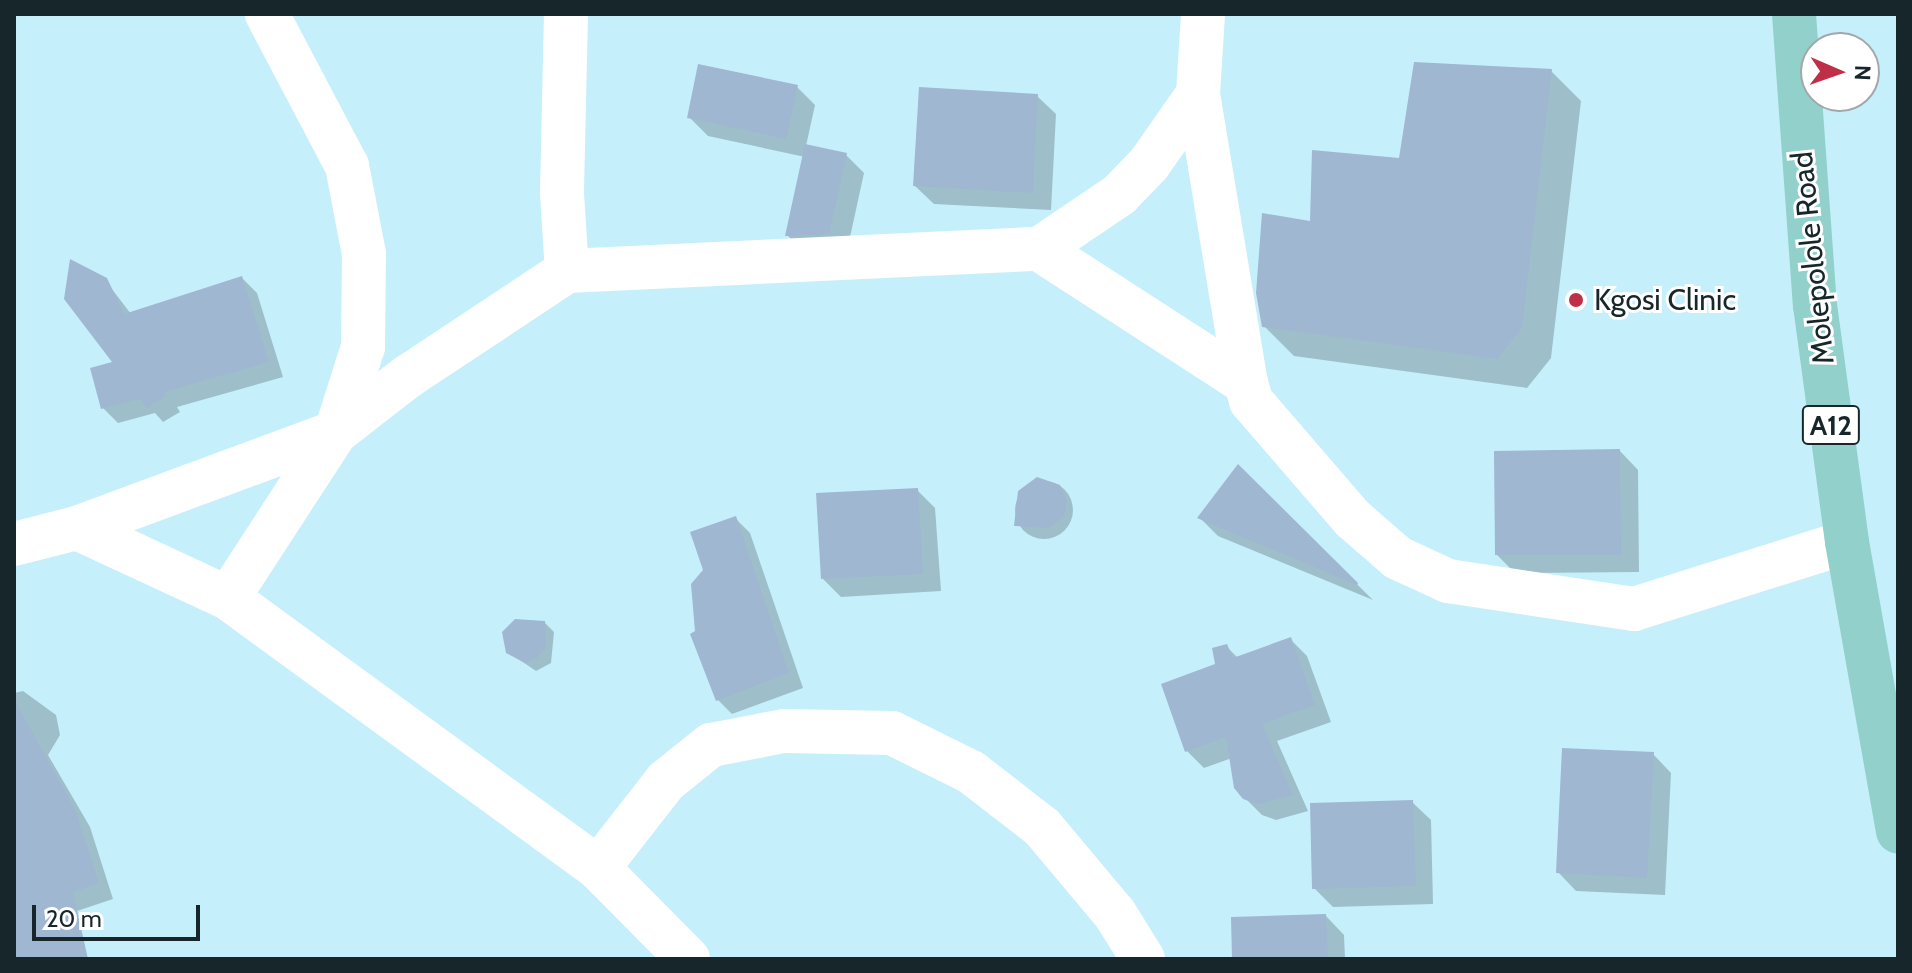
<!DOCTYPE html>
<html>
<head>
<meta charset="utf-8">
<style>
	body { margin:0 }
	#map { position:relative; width:1912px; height:973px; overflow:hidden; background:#c6effc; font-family:Cabin,sans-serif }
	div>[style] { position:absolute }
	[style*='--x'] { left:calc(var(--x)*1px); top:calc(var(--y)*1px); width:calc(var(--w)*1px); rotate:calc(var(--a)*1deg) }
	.shadow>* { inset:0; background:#0003 }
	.round { border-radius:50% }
	.building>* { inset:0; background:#9fb7d1 }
	.minor>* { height:44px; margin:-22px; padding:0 22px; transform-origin:22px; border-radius:22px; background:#fff }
	.primary>* { height:44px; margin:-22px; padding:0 22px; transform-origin:22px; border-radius:22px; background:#92d0cb }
	.dots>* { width:22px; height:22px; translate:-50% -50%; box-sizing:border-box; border:4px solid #fff; border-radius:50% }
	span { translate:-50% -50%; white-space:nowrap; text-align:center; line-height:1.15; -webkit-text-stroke:6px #fff; paint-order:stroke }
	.shield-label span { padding:2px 6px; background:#fff; border:2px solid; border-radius:6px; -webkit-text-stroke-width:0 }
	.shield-label { font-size:28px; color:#16262b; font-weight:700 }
	.street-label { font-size:30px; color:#16262b }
	.poi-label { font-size:30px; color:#16262b }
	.left { translate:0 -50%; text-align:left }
	.frame { position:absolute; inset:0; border:16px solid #16262b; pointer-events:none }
	.north { position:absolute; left:1800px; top:32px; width:80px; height:80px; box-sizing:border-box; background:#fff; border:2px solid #a2a8aa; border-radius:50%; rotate:92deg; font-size:22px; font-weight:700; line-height:32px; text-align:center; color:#16262b }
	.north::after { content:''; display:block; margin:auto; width:28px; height:36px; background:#c02f48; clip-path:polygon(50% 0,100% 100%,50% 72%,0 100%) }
	.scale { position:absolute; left:32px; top:905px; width:168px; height:36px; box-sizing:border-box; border:4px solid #16262b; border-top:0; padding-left:10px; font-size:24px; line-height:28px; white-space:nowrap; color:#16262b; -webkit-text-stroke:6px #fff; paint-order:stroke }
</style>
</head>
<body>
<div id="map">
	<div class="shadow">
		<div style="clip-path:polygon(1551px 71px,1581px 101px,1551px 358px,1527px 388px,1294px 356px,1264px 326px,1312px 224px,1401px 160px)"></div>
		<div style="clip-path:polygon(797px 87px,815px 105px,806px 146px,846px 155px,864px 173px,847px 251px,805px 253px,787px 235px,805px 157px,708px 136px,689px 117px)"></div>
		<div style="clip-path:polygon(1037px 96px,1056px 114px,1051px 210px,934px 204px,915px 186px)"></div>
		<div style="clip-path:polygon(242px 278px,257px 293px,283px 377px,177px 407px,180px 412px,163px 422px,155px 413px,118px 423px,103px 408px,115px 363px,105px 280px,131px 314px)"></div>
		<div style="clip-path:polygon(1620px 451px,1638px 470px,1639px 572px,1515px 573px,1497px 555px)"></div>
		<div style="clip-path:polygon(1238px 467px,1373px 600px,1218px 536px,1200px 518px)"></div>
		<div class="round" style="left:1015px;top:481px;width:58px;height:58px"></div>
		<div style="clip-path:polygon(917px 490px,935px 508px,941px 591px,841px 597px,823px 579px)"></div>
		<div style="clip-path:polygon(735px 518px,750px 533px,803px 688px,732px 714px,718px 700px,698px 633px,705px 571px)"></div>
		<div style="clip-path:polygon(544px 622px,554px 632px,551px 663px,536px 671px,508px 652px)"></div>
		<div style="clip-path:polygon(1290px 639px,1307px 656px,1331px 722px,1277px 741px,1308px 811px,1276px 820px,1262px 815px,1245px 798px,1232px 758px,1204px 768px,1187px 751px,1226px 646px,1238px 658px)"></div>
		<div style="clip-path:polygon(23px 691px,56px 715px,60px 735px,48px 755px,90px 827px,113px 899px,14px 932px,14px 693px)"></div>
		<div style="clip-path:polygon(1653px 754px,1671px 773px,1665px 895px,1576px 891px,1558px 872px)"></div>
		<div style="clip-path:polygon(1412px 802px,1431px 820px,1433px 904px,1333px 907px,1314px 888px)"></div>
		<div style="clip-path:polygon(1326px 916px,1344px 935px,1345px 959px,1234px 959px)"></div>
	</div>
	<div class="building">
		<div style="clip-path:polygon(1414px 62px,1552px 69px,1522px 328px,1497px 359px,1262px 327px,1256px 293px,1262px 213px,1310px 221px,1312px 150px,1399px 158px)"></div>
		<div style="clip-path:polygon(698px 64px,798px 85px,786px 139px,687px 118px)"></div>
		<div style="clip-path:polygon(919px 87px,1038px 94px,1033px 193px,913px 186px)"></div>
		<div style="clip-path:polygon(805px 144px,847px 153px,829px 234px,785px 236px)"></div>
		<div style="clip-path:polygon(70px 259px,107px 278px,124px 314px,242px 276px,269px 362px,164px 392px,166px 396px,147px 408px,140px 399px,101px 409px,90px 368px,112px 362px,64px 299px)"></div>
		<div style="clip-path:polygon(1620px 449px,1621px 555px,1495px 555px,1494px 451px)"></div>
		<div style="clip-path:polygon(1238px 464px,1358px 583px,1357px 585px,1197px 518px)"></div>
		<div style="clip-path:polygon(1037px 477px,1060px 485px,1067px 500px,1064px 517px,1049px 528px,1014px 526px,1018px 491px)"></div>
		<div style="clip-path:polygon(918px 488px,923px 574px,821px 579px,816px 493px)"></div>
		<div style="clip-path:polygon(736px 516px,789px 673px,716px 701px,690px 634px,695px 631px,691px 584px,703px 570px,690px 532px)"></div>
		<div style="clip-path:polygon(515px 619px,545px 621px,546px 647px,536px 659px,525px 663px,506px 653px,502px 632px)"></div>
		<div style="clip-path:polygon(1291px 637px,1315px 705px,1262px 724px,1293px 795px,1258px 804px,1243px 799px,1234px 788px,1226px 737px,1185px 752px,1161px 684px,1215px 664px,1212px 648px,1227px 644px,1233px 658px)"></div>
		<div style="clip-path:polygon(14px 699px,75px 809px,99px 883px,73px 892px,88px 959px,14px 959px)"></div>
		<div style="clip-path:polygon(1562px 748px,1654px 752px,1647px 878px,1556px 873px)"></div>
		<div style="clip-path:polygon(1413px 800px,1416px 886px,1312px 889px,1310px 803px)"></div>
		<div style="clip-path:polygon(1326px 914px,1328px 959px,1232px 959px,1231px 917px)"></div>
	</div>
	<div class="minor">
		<div style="--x:566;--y:14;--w:180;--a:91.3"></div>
		<div style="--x:562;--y:194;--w:77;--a:86.3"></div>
		<div style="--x:1198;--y:94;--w:293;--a:80.6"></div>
		<div style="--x:1039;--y:249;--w:247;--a:32.9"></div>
		<div style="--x:1246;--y:383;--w:19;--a:74"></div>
		<div style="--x:1251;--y:401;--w:156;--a:49.2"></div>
		<div style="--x:1353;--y:519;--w:60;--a:40.9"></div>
		<div style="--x:1398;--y:558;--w:55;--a:24.7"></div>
		<div style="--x:1448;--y:581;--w:188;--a:8.6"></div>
		<div style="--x:1634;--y:609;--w:223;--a:-17.5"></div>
		<div style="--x:77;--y:528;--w:166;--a:24.9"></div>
		<div style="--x:228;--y:598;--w:458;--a:36.1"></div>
		<div style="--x:598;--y:868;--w:128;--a:45.3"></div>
		<div style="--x:14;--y:544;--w:65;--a:-14.3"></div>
		<div style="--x:77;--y:528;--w:276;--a:-20.3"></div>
		<div style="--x:336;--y:432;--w:89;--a:-72.4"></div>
		<div style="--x:363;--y:347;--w:93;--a:-89.4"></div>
		<div style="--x:364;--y:254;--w:90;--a:-100.9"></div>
		<div style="--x:347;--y:166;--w:172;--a:-117.8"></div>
		<div style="--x:228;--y:598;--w:198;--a:-57"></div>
		<div style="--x:336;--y:432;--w:90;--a:-37.8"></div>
		<div style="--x:407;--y:377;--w:192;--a:-33.5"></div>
		<div style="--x:567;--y:271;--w:473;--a:-2.7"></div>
		<div style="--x:1039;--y:249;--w:97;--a:-34"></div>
		<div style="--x:1119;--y:195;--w:43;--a:-45.9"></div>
		<div style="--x:1149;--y:164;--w:85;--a:-55"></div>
		<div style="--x:1198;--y:94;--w:80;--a:-86.4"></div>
		<div style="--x:598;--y:868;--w:110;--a:-52"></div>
		<div style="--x:666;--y:781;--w:58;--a:-38.7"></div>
		<div style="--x:711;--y:745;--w:74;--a:-10.9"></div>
		<div style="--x:784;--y:731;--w:108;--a:1.1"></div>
		<div style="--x:892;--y:733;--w:88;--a:26.3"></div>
		<div style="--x:971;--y:772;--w:90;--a:37.8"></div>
		<div style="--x:1042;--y:827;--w:114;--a:50"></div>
		<div style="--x:1115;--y:914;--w:53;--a:58.1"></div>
	</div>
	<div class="primary">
		<div style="--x:1794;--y:14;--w:292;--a:85.9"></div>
		<div style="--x:1815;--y:305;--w:239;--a:82.3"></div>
		<div style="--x:1847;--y:542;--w:294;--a:80"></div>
	</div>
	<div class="dots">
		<div style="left:1576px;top:300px;background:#c02f48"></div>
	</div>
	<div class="shield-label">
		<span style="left:1831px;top:425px">A12</span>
	</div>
	<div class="street-label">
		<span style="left:1813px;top:258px;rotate:-96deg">Molepolole Road</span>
	</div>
	<div class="poi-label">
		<span class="left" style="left:1594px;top:300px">Kgosi Clinic</span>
	</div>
	<div class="frame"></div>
	<div class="north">N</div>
	<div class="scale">20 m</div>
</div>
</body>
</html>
